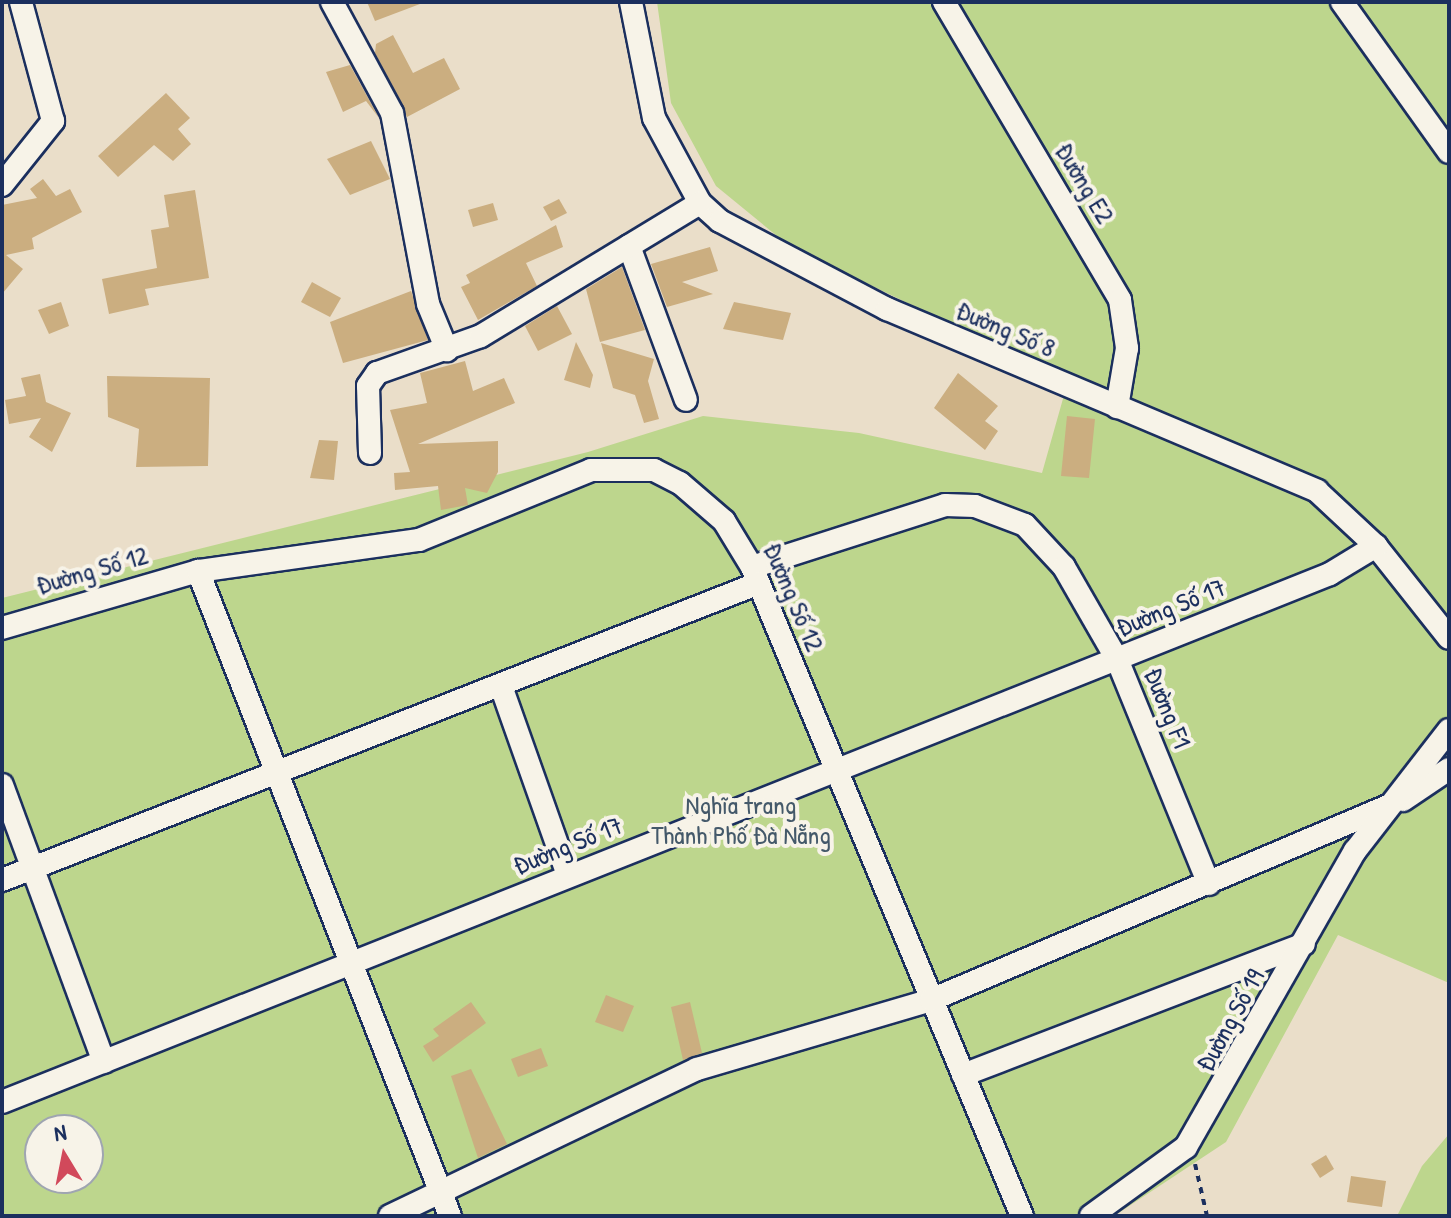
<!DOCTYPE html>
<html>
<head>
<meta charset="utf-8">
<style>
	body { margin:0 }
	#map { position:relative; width:1451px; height:1218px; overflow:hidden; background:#eadec9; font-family:"Patrick Hand",sans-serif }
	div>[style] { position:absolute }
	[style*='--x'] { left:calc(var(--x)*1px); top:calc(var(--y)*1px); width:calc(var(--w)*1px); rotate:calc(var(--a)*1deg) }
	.green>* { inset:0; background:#bdd68d }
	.building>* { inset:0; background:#cbae80 }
	.path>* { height:4px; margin-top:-2px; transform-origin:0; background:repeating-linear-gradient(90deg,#1b2f5e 0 6px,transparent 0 12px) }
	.roads { filter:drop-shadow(2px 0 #1b2f5e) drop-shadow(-2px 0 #1b2f5e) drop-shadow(0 2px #1b2f5e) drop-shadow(0 -2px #1b2f5e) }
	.minor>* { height:22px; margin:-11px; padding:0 11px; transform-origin:11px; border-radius:11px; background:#f7f3e8 }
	span { translate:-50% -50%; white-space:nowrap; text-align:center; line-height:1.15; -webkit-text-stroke:8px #f7f3e8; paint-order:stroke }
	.street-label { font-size:26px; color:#1b2f5e }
	.park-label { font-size:26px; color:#44596a }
	.frame { position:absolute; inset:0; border:4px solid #1b2f5e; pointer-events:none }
	.north { position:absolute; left:24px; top:1114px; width:80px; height:80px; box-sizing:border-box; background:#f7f3e8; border:2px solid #9fa5b1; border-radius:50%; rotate:350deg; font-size:22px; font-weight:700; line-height:32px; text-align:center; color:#1b2f5e }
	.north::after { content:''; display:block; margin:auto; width:28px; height:36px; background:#d1495b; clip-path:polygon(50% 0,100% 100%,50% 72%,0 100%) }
</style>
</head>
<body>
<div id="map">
	<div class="green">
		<div style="clip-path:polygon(evenodd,657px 2px,1449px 2px,1449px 983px,1338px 935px,1226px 1142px,1114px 1216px,2px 1216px,2px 598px,588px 452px,703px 416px,859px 433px,1042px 473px,1068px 381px,788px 245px,716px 186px,671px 103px,657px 2px,40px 1130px,88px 1130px,88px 1178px,40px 1178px,40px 1130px)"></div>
		<div style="clip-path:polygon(1449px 1134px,1449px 1216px,1397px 1216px,1422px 1166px)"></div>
	</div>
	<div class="building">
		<div style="clip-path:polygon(367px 2px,420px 2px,420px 4px,375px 21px)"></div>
		<div style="clip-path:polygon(393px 35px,413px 73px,444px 58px,460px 89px,407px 117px,375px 53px,376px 44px)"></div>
		<div style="clip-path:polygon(350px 65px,379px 118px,366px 101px,343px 112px,326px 72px)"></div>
		<div style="clip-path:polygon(166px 93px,190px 118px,178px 129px,191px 144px,173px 161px,154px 145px,118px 177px,98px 156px)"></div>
		<div style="clip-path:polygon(371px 141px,390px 179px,350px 195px,327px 159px)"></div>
		<div style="clip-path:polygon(43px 179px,56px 196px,70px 189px,82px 212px,32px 238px,34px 249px,6px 255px,23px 269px,2px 294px,2px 205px,37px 198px,30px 189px)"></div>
		<div style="clip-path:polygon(195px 190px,209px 278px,145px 289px,149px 305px,109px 314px,102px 279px,157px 268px,151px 230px,169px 227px,164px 195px)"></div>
		<div style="clip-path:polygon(559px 199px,567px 213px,551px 221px,543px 207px)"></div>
		<div style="clip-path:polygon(493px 203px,498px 220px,473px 227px,468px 210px)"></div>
		<div style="clip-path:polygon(556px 225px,563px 247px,526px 263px,537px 286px,478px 320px,461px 287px,470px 283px,466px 275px)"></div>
		<div style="clip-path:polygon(710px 247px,718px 271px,682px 282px,713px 294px,667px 307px,651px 264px)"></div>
		<div style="clip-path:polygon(622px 267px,645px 330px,600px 342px,586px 289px)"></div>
		<div style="clip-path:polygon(312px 282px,341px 298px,330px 317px,301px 302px)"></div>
		<div style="clip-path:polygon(411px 291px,428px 340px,343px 363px,330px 322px)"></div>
		<div style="clip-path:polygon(61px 302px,69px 326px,49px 334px,38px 310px)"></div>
		<div style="clip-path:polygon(734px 302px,791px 313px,783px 340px,723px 329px)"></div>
		<div style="clip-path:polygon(557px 306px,572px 334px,538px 351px,525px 326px)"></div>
		<div style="clip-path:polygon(576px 342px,593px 375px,590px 388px,564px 380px)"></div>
		<div style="clip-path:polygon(601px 343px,654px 359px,648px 381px,659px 419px,644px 423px,635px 395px,613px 388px)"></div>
		<div style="clip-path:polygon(465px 361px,473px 391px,504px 378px,515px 403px,418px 444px,498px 441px,498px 472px,487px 493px,465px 488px,468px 505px,441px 510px,438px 486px,395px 490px,394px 473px,410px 472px,390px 410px,427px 403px,420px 373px)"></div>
		<div style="clip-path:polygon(958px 373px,998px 406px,985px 421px,998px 431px,985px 450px,934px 408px)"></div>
		<div style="clip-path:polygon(40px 374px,46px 402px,71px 413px,52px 452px,29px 437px,41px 418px,9px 424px,5px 400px,26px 396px,21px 378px)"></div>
		<div style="clip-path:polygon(107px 376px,210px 378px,208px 466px,136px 467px,139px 429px,108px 417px)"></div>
		<div style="clip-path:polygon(1067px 416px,1095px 419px,1089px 478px,1061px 476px)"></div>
		<div style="clip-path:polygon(319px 440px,338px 441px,334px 480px,310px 478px)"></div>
		<div style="clip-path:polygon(606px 995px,634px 1006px,623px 1032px,595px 1022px)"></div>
		<div style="clip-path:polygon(471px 1002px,486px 1023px,433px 1062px,423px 1046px,439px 1036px,433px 1029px)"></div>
		<div style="clip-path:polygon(690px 1002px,702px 1053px,683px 1060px,671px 1007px)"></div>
		<div style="clip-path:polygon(541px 1048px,548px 1066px,518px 1077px,511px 1059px)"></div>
		<div style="clip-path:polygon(471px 1069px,507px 1144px,478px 1158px,451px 1076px)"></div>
		<div style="clip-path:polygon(1326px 1155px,1334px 1169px,1320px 1178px,1311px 1164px)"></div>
		<div style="clip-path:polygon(1351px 1176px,1386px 1181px,1382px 1207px,1347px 1202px)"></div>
	</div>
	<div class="path">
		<div style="--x:1195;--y:1164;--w:53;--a:77"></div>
	</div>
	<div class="roads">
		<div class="minor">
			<div style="--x:332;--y:2;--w:126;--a:61.6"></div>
			<div style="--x:392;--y:113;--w:194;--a:79.3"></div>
			<div style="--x:428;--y:304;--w:50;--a:67.6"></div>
			<div style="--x:631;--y:2;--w:118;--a:78.8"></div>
			<div style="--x:654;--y:118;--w:97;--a:61.6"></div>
			<div style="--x:700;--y:203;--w:27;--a:42"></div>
			<div style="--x:720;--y:221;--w:189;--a:27.8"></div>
			<div style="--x:887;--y:309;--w:467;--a:22.9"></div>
			<div style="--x:1317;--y:491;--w:81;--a:43"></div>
			<div style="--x:1376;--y:546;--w:117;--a:51.6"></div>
			<div style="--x:944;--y:2;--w:346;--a:59.4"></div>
			<div style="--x:1120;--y:300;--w:49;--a:81.7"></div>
			<div style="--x:1127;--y:348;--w:60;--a:99.6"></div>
			<div style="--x:1342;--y:2;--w:184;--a:54.5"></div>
			<div style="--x:2;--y:185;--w:82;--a:-51.4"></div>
			<div style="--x:53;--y:121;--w:123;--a:-105.1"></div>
			<div style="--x:629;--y:246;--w:164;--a:69.7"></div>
			<div style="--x:370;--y:453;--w:67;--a:-91.7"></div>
			<div style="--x:368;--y:386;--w:16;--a:-55"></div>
			<div style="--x:377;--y:373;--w:110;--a:-19.6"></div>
			<div style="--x:481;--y:336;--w:256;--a:-31.3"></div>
			<div style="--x:752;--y:567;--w:203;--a:-17.8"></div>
			<div style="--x:945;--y:505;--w:30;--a:2"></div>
			<div style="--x:975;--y:506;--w:53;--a:20.8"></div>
			<div style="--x:1025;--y:525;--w:57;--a:47.1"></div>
			<div style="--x:1064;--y:567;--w:106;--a:60.1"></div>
			<div style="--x:1117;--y:659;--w:243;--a:67.8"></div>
			<div style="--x:198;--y:571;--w:692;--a:68.66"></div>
			<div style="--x:2;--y:628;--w:204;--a:-16.2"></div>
			<div style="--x:198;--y:571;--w:223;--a:-8"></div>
			<div style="--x:419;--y:540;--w:186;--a:-22.1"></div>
			<div style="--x:591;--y:470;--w:63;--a:0"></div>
			<div style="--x:654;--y:470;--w:29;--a:27"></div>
			<div style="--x:680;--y:483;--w:58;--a:40.8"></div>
			<div style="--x:724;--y:521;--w:54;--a:58.7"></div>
			<div style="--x:752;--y:567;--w:703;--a:67.41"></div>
			<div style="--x:501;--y:686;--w:201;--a:70.5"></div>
			<div style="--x:2;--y:785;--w:295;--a:69.8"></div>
			<div style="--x:1403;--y:800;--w:55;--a:-34"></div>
			<div style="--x:2;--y:880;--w:813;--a:-21.42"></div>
			<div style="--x:963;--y:1075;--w:365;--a:-21"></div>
			<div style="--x:2;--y:1102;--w:1429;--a:-21.68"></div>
			<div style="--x:1330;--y:574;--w:54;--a:-31.3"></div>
			<div style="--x:390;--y:1216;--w:340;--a:-25.6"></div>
			<div style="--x:697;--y:1069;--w:244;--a:-16.4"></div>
			<div style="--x:931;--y:1000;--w:496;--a:-23"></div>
			<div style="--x:1091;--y:1216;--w:117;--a:-36"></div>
			<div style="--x:1186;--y:1147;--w:341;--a:-60.3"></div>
			<div style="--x:1355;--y:851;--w:153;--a:-52.2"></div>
		</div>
	</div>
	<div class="street-label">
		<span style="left:1085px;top:183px;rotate:59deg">Đường E2</span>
		<span style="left:1006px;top:329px;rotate:23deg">Đường Số 8</span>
		<span style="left:92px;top:570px;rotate:-16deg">Đường Số 12</span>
		<span style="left:794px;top:597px;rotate:67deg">Đường Số 12</span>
		<span style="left:1171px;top:607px;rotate:-22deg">Đường Số 17</span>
		<span style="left:1168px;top:708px;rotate:68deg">Đường F1</span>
		<span style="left:568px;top:845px;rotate:-22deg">Đường Số 17</span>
		<span style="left:1230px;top:1020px;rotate:-61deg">Đường Số 19</span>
	</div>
	<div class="park-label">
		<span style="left:741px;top:820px">Nghĩa trang<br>Thành Phố Đà Nẵng</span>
	</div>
	<div class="frame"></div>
	<div class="north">N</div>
</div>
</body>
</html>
